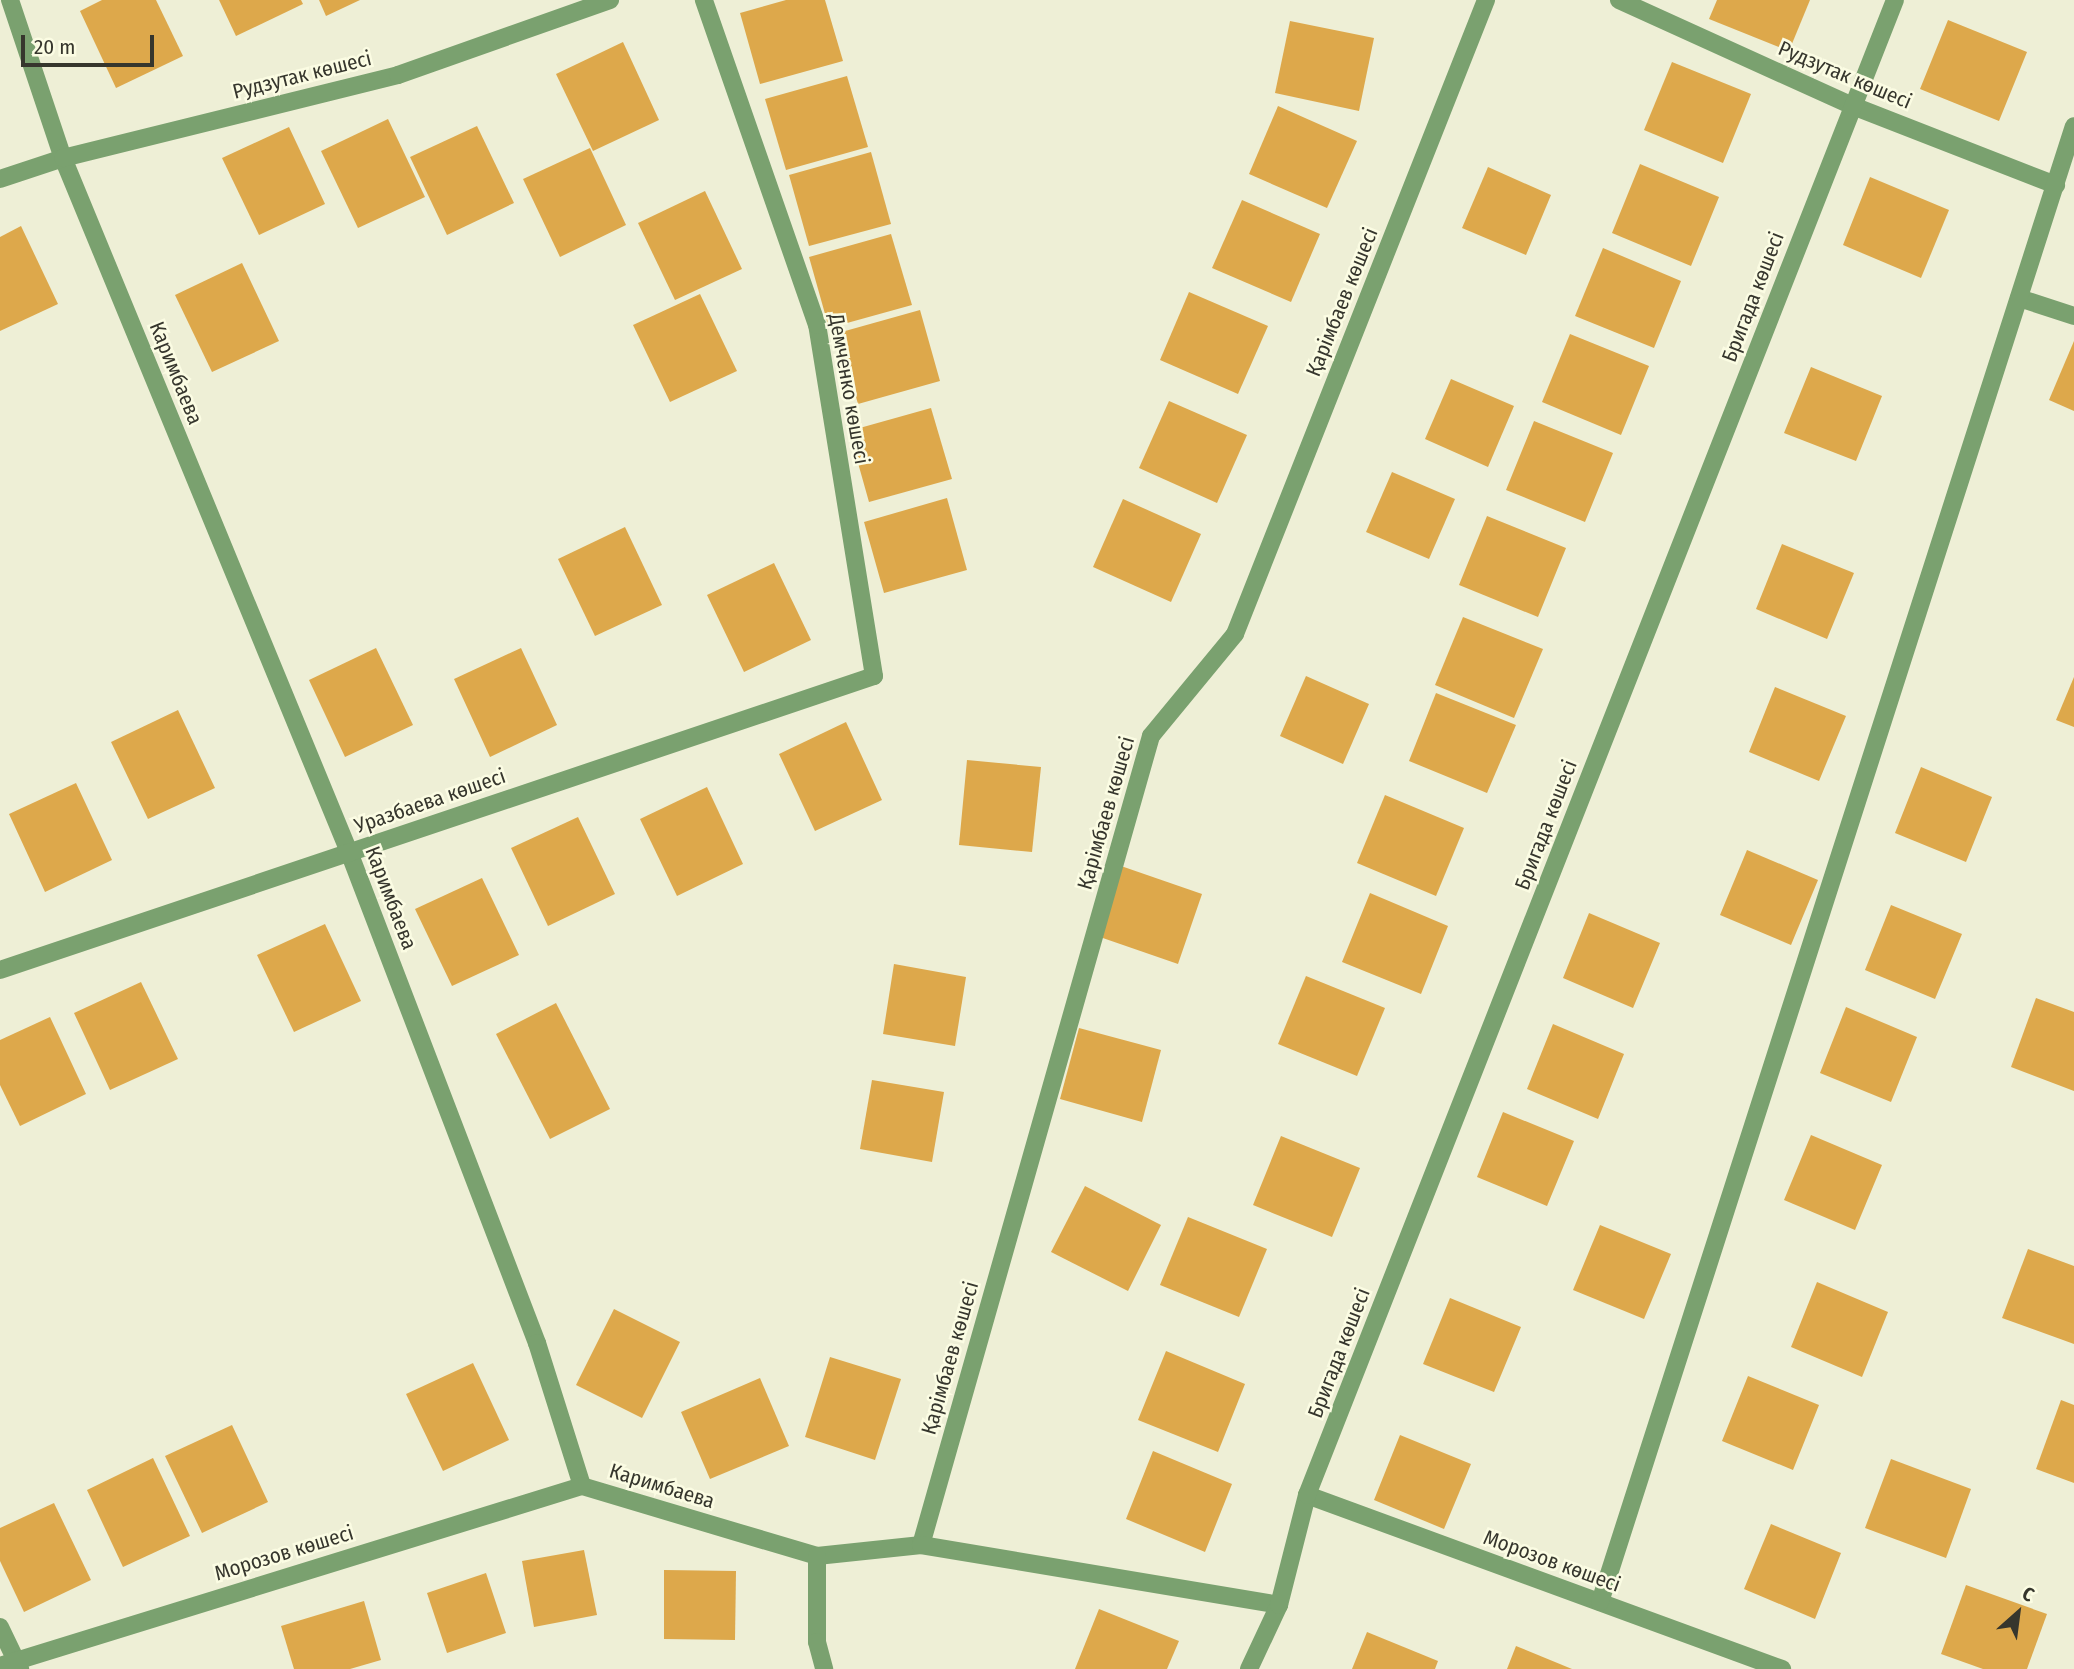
<!DOCTYPE html>
<html>
<head>
<meta charset="utf-8">
<style>
	body { margin:0 }
	#map { position:relative; width:2074px; height:1669px; overflow:hidden; background:#eeefd6; font-family:"Fira Sans Condensed",sans-serif }
	div>[style] { position:absolute }
	[style*='--x'] { left:calc(var(--x)*1px); top:calc(var(--y)*1px); width:calc(var(--w)*1px); rotate:calc(var(--a)*1deg) }
	.building>* { inset:0; background:#dda84b }
	.minor>* { height:18px; margin:-9px; padding:0 9px; transform-origin:9px; border-radius:9px; background:#7aa16f }
	span { translate:-50% -50%; white-space:nowrap; text-align:center; line-height:1.15; -webkit-text-stroke:5px #fbfce3; paint-order:stroke }
	.street-label { font-size:21px; color:#36362d }
	.north { position:absolute; left:1983px; top:1578px; width:70px; height:70px; -webkit-text-stroke:5px #fbfce3; paint-order:stroke; rotate:28deg; font-size:19px; font-weight:700; line-height:28px; text-align:center; color:#36362d }
	.north::after { content:''; display:block; margin:auto; width:24px; height:32px; background:#36362d; clip-path:polygon(50% 0,100% 100%,50% 72%,0 100%) }
	.scale { position:absolute; left:21px; top:35px; width:133px; height:32px; box-sizing:border-box; border:4px solid #36362d; border-top:0; padding-left:9px; font-size:21px; line-height:24px; white-space:nowrap; color:#36362d; -webkit-text-stroke:5px #fbfce3; paint-order:stroke }
</style>
</head>
<body>
<div id="map">
	<div class="building">
		<div style="clip-path:polygon(102px 0,156px 0,183px 56px,116px 88px,80px 11px)"></div>
		<div style="clip-path:polygon(219px 0,301px 0,303px 4px,236px 36px)"></div>
		<div style="clip-path:polygon(319px 0,360px 0,326px 16px)"></div>
		<div style="clip-path:polygon(786px 0,825px 0,843px 61px,760px 84px,740px 13px)"></div>
		<div style="clip-path:polygon(1717px 0,1810px 0,1789px 51px,1709px 19px)"></div>
		<div style="clip-path:polygon(1948px 20px,2027px 52px,1999px 121px,1920px 89px)"></div>
		<div style="clip-path:polygon(1290px 21px,1374px 38px,1359px 111px,1275px 93px)"></div>
		<div style="clip-path:polygon(623px 42px,659px 120px,593px 151px,556px 74px)"></div>
		<div style="clip-path:polygon(1672px 62px,1751px 94px,1723px 163px,1644px 130px)"></div>
		<div style="clip-path:polygon(847px 76px,868px 147px,786px 170px,765px 99px)"></div>
		<div style="clip-path:polygon(1278px 106px,1357px 141px,1327px 208px,1249px 174px)"></div>
		<div style="clip-path:polygon(388px 119px,425px 197px,358px 228px,321px 151px)"></div>
		<div style="clip-path:polygon(477px 126px,514px 203px,447px 235px,410px 157px)"></div>
		<div style="clip-path:polygon(289px 127px,325px 204px,259px 235px,222px 158px)"></div>
		<div style="clip-path:polygon(590px 148px,626px 225px,560px 257px,523px 179px)"></div>
		<div style="clip-path:polygon(871px 152px,891px 224px,809px 246px,789px 175px)"></div>
		<div style="clip-path:polygon(1640px 164px,1719px 197px,1691px 266px,1612px 233px)"></div>
		<div style="clip-path:polygon(1488px 167px,1551px 195px,1526px 255px,1462px 228px)"></div>
		<div style="clip-path:polygon(1870px 177px,1949px 210px,1921px 278px,1843px 245px)"></div>
		<div style="clip-path:polygon(705px 191px,742px 269px,675px 300px,638px 223px)"></div>
		<div style="clip-path:polygon(1242px 200px,1320px 234px,1291px 302px,1212px 268px)"></div>
		<div style="clip-path:polygon(21px 226px,58px 304px,0 331px,0 237px)"></div>
		<div style="clip-path:polygon(891px 234px,912px 305px,829px 328px,809px 257px)"></div>
		<div style="clip-path:polygon(1603px 248px,1681px 281px,1654px 348px,1575px 316px)"></div>
		<div style="clip-path:polygon(242px 263px,279px 341px,212px 372px,175px 295px)"></div>
		<div style="clip-path:polygon(1189px 292px,1268px 326px,1238px 394px,1160px 360px)"></div>
		<div style="clip-path:polygon(700px 294px,737px 371px,670px 402px,633px 325px)"></div>
		<div style="clip-path:polygon(920px 310px,940px 381px,858px 404px,838px 333px)"></div>
		<div style="clip-path:polygon(1570px 334px,1649px 366px,1621px 435px,1542px 402px)"></div>
		<div style="clip-path:polygon(2074px 341px,2074px 411px,2049px 400px)"></div>
		<div style="clip-path:polygon(1811px 367px,1882px 396px,1856px 461px,1784px 433px)"></div>
		<div style="clip-path:polygon(1451px 379px,1514px 406px,1488px 467px,1425px 439px)"></div>
		<div style="clip-path:polygon(1169px 401px,1247px 435px,1217px 503px,1139px 468px)"></div>
		<div style="clip-path:polygon(931px 408px,952px 479px,869px 502px,849px 431px)"></div>
		<div style="clip-path:polygon(1534px 421px,1613px 453px,1585px 522px,1506px 490px)"></div>
		<div style="clip-path:polygon(1392px 472px,1455px 499px,1429px 559px,1366px 532px)"></div>
		<div style="clip-path:polygon(947px 498px,967px 570px,884px 593px,864px 522px)"></div>
		<div style="clip-path:polygon(1123px 499px,1201px 534px,1171px 602px,1093px 567px)"></div>
		<div style="clip-path:polygon(1487px 516px,1566px 548px,1538px 617px,1459px 585px)"></div>
		<div style="clip-path:polygon(625px 527px,662px 605px,595px 636px,558px 559px)"></div>
		<div style="clip-path:polygon(1782px 544px,1854px 573px,1827px 639px,1756px 609px)"></div>
		<div style="clip-path:polygon(774px 563px,811px 640px,744px 672px,707px 595px)"></div>
		<div style="clip-path:polygon(1463px 617px,1543px 649px,1514px 718px,1435px 685px)"></div>
		<div style="clip-path:polygon(376px 648px,413px 725px,345px 757px,309px 680px)"></div>
		<div style="clip-path:polygon(521px 648px,557px 725px,490px 757px,454px 679px)"></div>
		<div style="clip-path:polygon(1306px 676px,1369px 704px,1343px 764px,1280px 736px)"></div>
		<div style="clip-path:polygon(2074px 677px,2074px 727px,2056px 720px)"></div>
		<div style="clip-path:polygon(1775px 687px,1846px 716px,1819px 781px,1749px 752px)"></div>
		<div style="clip-path:polygon(1436px 693px,1516px 725px,1487px 793px,1409px 761px)"></div>
		<div style="clip-path:polygon(178px 710px,215px 788px,148px 819px,111px 742px)"></div>
		<div style="clip-path:polygon(846px 722px,882px 800px,815px 831px,779px 754px)"></div>
		<div style="clip-path:polygon(967px 760px,1041px 767px,1032px 852px,959px 845px)"></div>
		<div style="clip-path:polygon(1921px 767px,1992px 797px,1966px 862px,1895px 833px)"></div>
		<div style="clip-path:polygon(76px 783px,112px 860px,45px 892px,9px 814px)"></div>
		<div style="clip-path:polygon(707px 787px,743px 864px,677px 896px,640px 819px)"></div>
		<div style="clip-path:polygon(1385px 795px,1464px 828px,1436px 896px,1357px 863px)"></div>
		<div style="clip-path:polygon(578px 817px,615px 894px,548px 926px,511px 848px)"></div>
		<div style="clip-path:polygon(1747px 850px,1818px 880px,1791px 945px,1720px 915px)"></div>
		<div style="clip-path:polygon(1121px 866px,1202px 894px,1178px 964px,1097px 936px)"></div>
		<div style="clip-path:polygon(482px 878px,519px 955px,452px 986px,415px 909px)"></div>
		<div style="clip-path:polygon(1370px 893px,1448px 926px,1421px 994px,1342px 962px)"></div>
		<div style="clip-path:polygon(1891px 905px,1962px 934px,1935px 999px,1865px 970px)"></div>
		<div style="clip-path:polygon(1589px 913px,1660px 943px,1633px 1008px,1563px 978px)"></div>
		<div style="clip-path:polygon(325px 924px,361px 1001px,294px 1032px,257px 955px)"></div>
		<div style="clip-path:polygon(894px 964px,966px 977px,955px 1046px,883px 1034px)"></div>
		<div style="clip-path:polygon(1306px 976px,1385px 1008px,1357px 1076px,1278px 1044px)"></div>
		<div style="clip-path:polygon(141px 982px,178px 1059px,110px 1090px,74px 1013px)"></div>
		<div style="clip-path:polygon(2036px 998px,2074px 1012px,2074px 1091px,2011px 1067px)"></div>
		<div style="clip-path:polygon(556px 1003px,610px 1109px,550px 1139px,496px 1034px)"></div>
		<div style="clip-path:polygon(1846px 1007px,1917px 1037px,1891px 1102px,1820px 1073px)"></div>
		<div style="clip-path:polygon(50px 1017px,86px 1094px,20px 1126px,0 1085px,0 1040px)"></div>
		<div style="clip-path:polygon(1553px 1024px,1624px 1054px,1598px 1119px,1527px 1089px)"></div>
		<div style="clip-path:polygon(1079px 1028px,1161px 1050px,1142px 1122px,1060px 1099px)"></div>
		<div style="clip-path:polygon(872px 1080px,944px 1092px,932px 1162px,860px 1149px)"></div>
		<div style="clip-path:polygon(1503px 1112px,1574px 1141px,1547px 1206px,1477px 1177px)"></div>
		<div style="clip-path:polygon(1811px 1135px,1882px 1165px,1855px 1230px,1784px 1200px)"></div>
		<div style="clip-path:polygon(1281px 1136px,1360px 1168px,1332px 1237px,1253px 1205px)"></div>
		<div style="clip-path:polygon(1085px 1186px,1161px 1225px,1128px 1291px,1051px 1252px)"></div>
		<div style="clip-path:polygon(1188px 1217px,1267px 1249px,1239px 1317px,1160px 1285px)"></div>
		<div style="clip-path:polygon(1600px 1225px,1671px 1254px,1644px 1319px,1573px 1290px)"></div>
		<div style="clip-path:polygon(2028px 1249px,2074px 1266px,2074px 1344px,2002px 1318px)"></div>
		<div style="clip-path:polygon(1817px 1282px,1888px 1312px,1862px 1377px,1791px 1347px)"></div>
		<div style="clip-path:polygon(1450px 1298px,1521px 1327px,1494px 1392px,1423px 1364px)"></div>
		<div style="clip-path:polygon(614px 1309px,680px 1342px,642px 1418px,576px 1385px)"></div>
		<div style="clip-path:polygon(1166px 1351px,1245px 1384px,1218px 1452px,1138px 1420px)"></div>
		<div style="clip-path:polygon(830px 1357px,901px 1379px,875px 1460px,805px 1437px)"></div>
		<div style="clip-path:polygon(473px 1363px,509px 1440px,443px 1471px,406px 1394px)"></div>
		<div style="clip-path:polygon(1748px 1376px,1819px 1405px,1793px 1470px,1722px 1441px)"></div>
		<div style="clip-path:polygon(760px 1378px,789px 1446px,710px 1479px,681px 1412px)"></div>
		<div style="clip-path:polygon(2061px 1400px,2074px 1405px,2074px 1483px,2036px 1469px)"></div>
		<div style="clip-path:polygon(232px 1425px,268px 1502px,202px 1533px,165px 1456px)"></div>
		<div style="clip-path:polygon(1400px 1435px,1471px 1464px,1444px 1529px,1374px 1500px)"></div>
		<div style="clip-path:polygon(1153px 1451px,1232px 1484px,1205px 1552px,1126px 1519px)"></div>
		<div style="clip-path:polygon(153px 1458px,190px 1536px,123px 1567px,87px 1490px)"></div>
		<div style="clip-path:polygon(1891px 1459px,1971px 1489px,1946px 1558px,1865px 1528px)"></div>
		<div style="clip-path:polygon(54px 1503px,91px 1580px,24px 1612px,0 1561px,0 1528px)"></div>
		<div style="clip-path:polygon(1771px 1524px,1841px 1553px,1815px 1619px,1744px 1589px)"></div>
		<div style="clip-path:polygon(584px 1550px,597px 1615px,534px 1627px,522px 1561px)"></div>
		<div style="clip-path:polygon(664px 1570px,736px 1571px,735px 1640px,664px 1639px)"></div>
		<div style="clip-path:polygon(486px 1573px,506px 1633px,447px 1653px,427px 1593px)"></div>
		<div style="clip-path:polygon(1966px 1585px,2047px 1614px,2027px 1669px,1983px 1669px,1941px 1654px)"></div>
		<div style="clip-path:polygon(364px 1601px,381px 1660px,350px 1669px,294px 1669px,281px 1626px)"></div>
		<div style="clip-path:polygon(1099px 1609px,1179px 1641px,1167px 1669px,1075px 1669px)"></div>
		<div style="clip-path:polygon(1367px 1632px,1438px 1661px,1435px 1669px,1352px 1669px)"></div>
		<div style="clip-path:polygon(1516px 1646px,1572px 1669px,1507px 1669px)"></div>
	</div>
	<div class="minor">
		<div style="--x:10;--y:0;--w:167;--a:71.5"></div>
		<div style="--x:63;--y:158;--w:751;--a:67.6"></div>
		<div style="--x:349;--y:852;--w:526;--a:69.05"></div>
		<div style="--x:537;--y:1343;--w:150;--a:72.5"></div>
		<div style="--x:1619;--y:0;--w:257;--a:24.4"></div>
		<div style="--x:1853;--y:106;--w:218;--a:21.3"></div>
		<div style="--x:0;--y:179;--w:66;--a:-18.4"></div>
		<div style="--x:63;--y:158;--w:345;--a:-13.9"></div>
		<div style="--x:398;--y:75;--w:225;--a:-19.5"></div>
		<div style="--x:2019;--y:298;--w:58;--a:18.1"></div>
		<div style="--x:0;--y:970;--w:922;--a:-18.59"></div>
		<div style="--x:874;--y:676;--w:356;--a:-99.2"></div>
		<div style="--x:817;--y:325;--w:344;--a:-109.2"></div>
		<div style="--x:582;--y:1486;--w:245;--a:16.6"></div>
		<div style="--x:817;--y:1556;--w:105;--a:-6"></div>
		<div style="--x:921;--y:1545;--w:841;--a:-74.13"></div>
		<div style="--x:1151;--y:736;--w:132;--a:-50.5"></div>
		<div style="--x:1235;--y:634;--w:682;--a:-68.4"></div>
		<div style="--x:1307;--y:1495;--w:506;--a:20.12"></div>
		<div style="--x:921;--y:1545;--w:363;--a:9.5"></div>
		<div style="--x:817;--y:1556;--w:86;--a:90"></div>
		<div style="--x:817;--y:1642;--w:28;--a:75"></div>
		<div style="--x:1600;--y:1602;--w:1550;--a:-72.2"></div>
		<div style="--x:0;--y:1627;--w:47;--a:64.5"></div>
		<div style="--x:0;--y:1666;--w:609;--a:-17.19"></div>
		<div style="--x:1249;--y:1669;--w:71;--a:-64.9"></div>
		<div style="--x:1279;--y:1605;--w:114;--a:-75.7"></div>
		<div style="--x:1307;--y:1495;--w:1606;--a:-68.53"></div>
	</div>
	<div class="street-label">
		<span style="left:302px;top:75px;rotate:-14deg">Рудзутак көшесі</span>
		<span style="left:1845px;top:75px;rotate:23deg">Рудзутак көшесі</span>
		<span style="left:1753px;top:297px;rotate:-69deg">Бригада көшесі</span>
		<span style="left:1342px;top:302px;rotate:-68deg">Қарімбаев көшесі</span>
		<span style="left:176px;top:373px;rotate:68deg">Каримбаева</span>
		<span style="left:849px;top:389px;rotate:80deg">Демченко көшесі</span>
		<span style="left:430px;top:801px;rotate:-19deg">Уразбаева көшесі</span>
		<span style="left:1106px;top:813px;rotate:-74deg">Қарімбаев көшесі</span>
		<span style="left:1546px;top:825px;rotate:-69deg">Бригада көшесі</span>
		<span style="left:391px;top:898px;rotate:69deg">Каримбаева</span>
		<span style="left:1339px;top:1353px;rotate:-69deg">Бригада көшесі</span>
		<span style="left:950px;top:1358px;rotate:-74deg">Қарімбаев көшесі</span>
		<span style="left:662px;top:1486px;rotate:17deg">Каримбаева</span>
		<span style="left:284px;top:1553px;rotate:-17deg">Морозов көшесі</span>
		<span style="left:1552px;top:1561px;rotate:20deg">Морозов көшесі</span>
	</div>
	<div class="north">С</div>
	<div class="scale">20 m</div>
</div>
</body>
</html>
